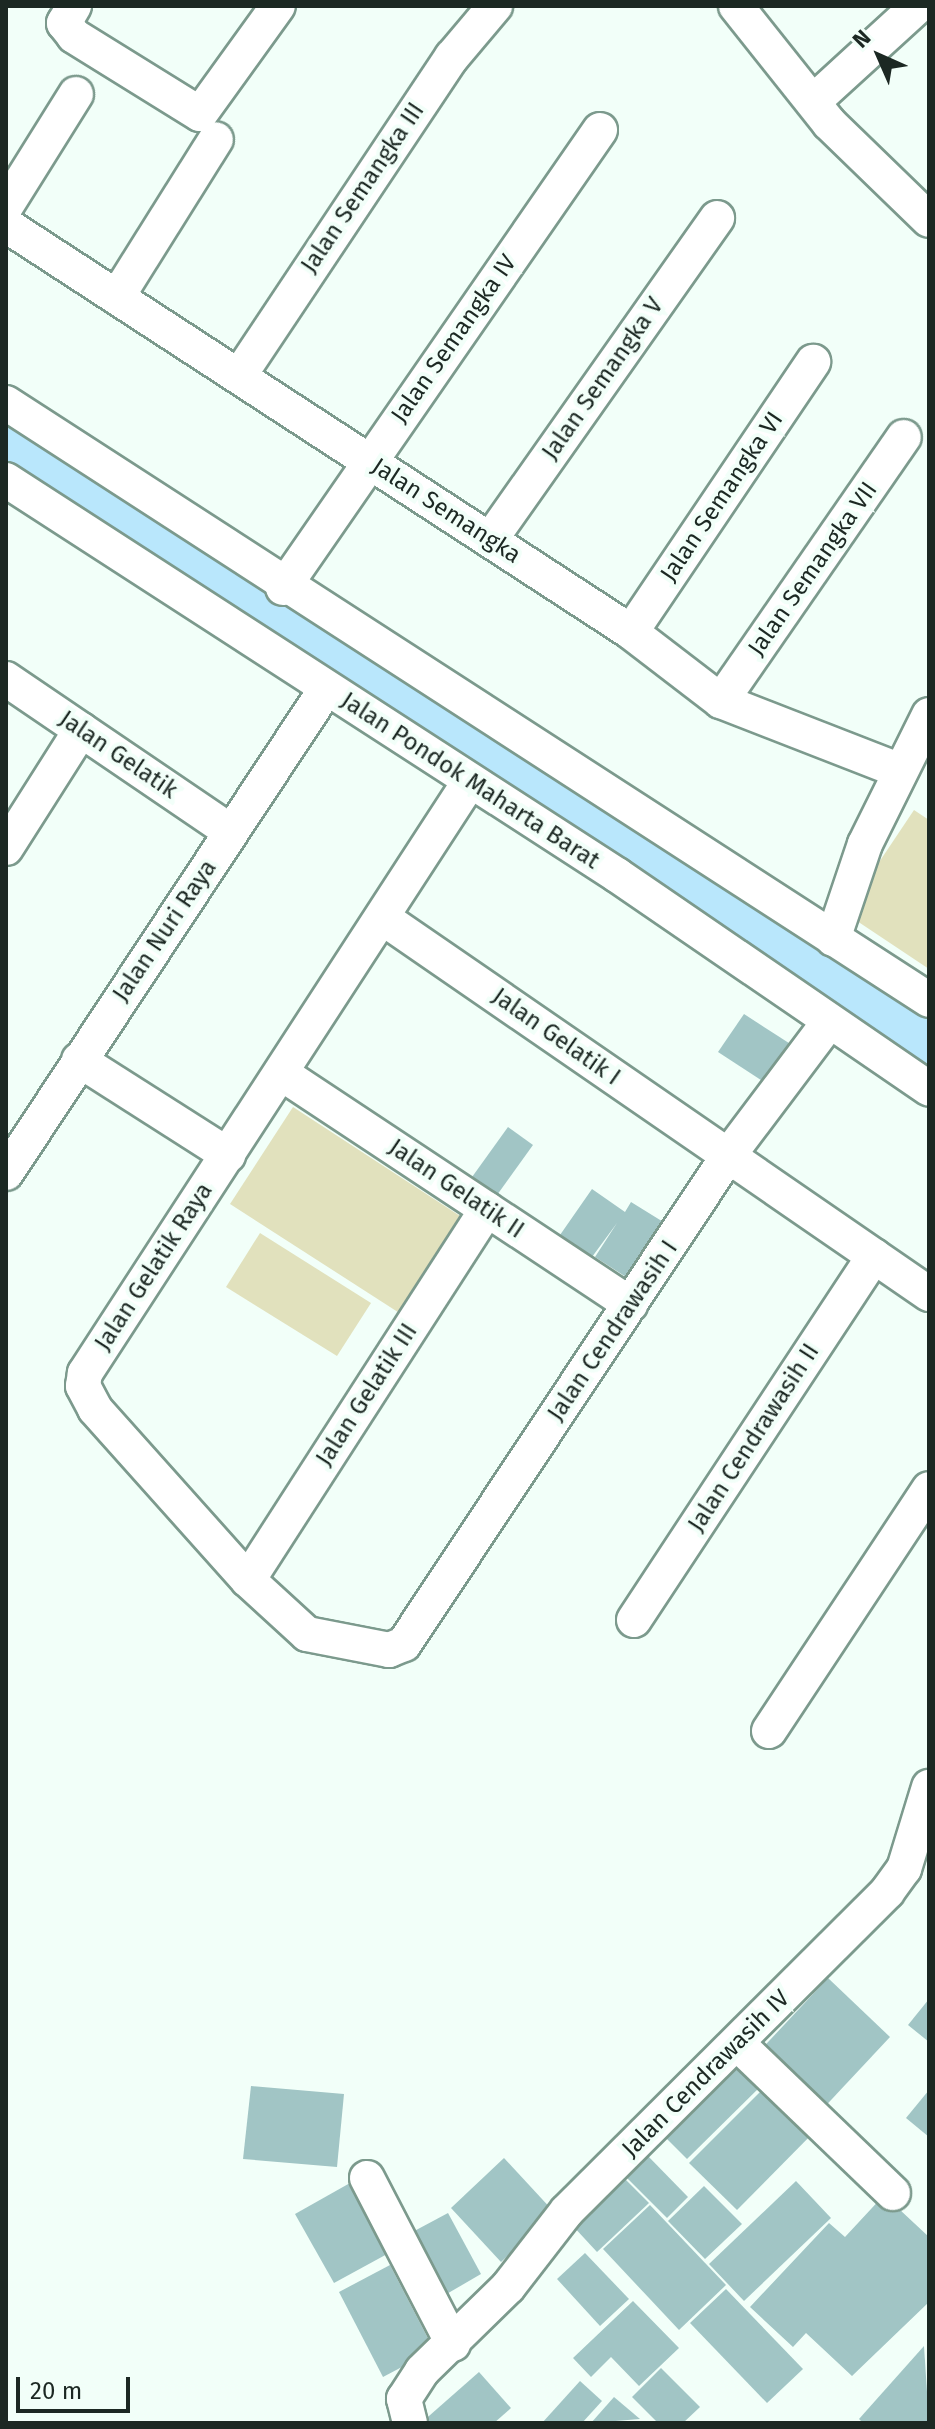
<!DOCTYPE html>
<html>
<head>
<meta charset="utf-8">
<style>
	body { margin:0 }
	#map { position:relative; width:935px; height:2429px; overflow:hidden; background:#f2fff9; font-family:"Fira Sans",sans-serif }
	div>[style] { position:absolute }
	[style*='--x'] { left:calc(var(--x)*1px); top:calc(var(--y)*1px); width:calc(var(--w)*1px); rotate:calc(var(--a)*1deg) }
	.green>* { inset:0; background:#e1e1bd }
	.river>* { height:68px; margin:-34px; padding:0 34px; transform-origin:34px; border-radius:34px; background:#b9e7fc }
	.building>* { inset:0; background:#a1c5c5 }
	.roads { filter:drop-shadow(2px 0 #7c9a8d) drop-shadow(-2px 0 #7c9a8d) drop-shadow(0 2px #7c9a8d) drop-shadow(0 -2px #7c9a8d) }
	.minor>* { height:34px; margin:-17px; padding:0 17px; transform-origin:17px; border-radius:17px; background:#fff }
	span { translate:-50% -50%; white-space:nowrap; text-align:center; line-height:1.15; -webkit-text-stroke:8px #f2fff9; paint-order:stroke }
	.street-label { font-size:24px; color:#1c2823 }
	.frame { position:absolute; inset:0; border:8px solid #1c2823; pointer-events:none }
	.north { position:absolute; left:839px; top:16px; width:80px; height:80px; -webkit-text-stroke:6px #f2fff9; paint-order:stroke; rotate:315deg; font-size:22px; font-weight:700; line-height:32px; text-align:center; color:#1c2823 }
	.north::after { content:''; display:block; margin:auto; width:28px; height:36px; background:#1c2823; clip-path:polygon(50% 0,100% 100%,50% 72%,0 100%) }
	.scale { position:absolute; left:16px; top:2377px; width:114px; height:36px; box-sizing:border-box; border:4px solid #1c2823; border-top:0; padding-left:10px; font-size:24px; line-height:28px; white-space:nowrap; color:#1c2823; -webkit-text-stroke:6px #f2fff9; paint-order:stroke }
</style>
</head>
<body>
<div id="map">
	<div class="green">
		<div style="clip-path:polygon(914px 810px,929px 820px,929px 969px,845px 913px)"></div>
		<div style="clip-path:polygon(293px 1107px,480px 1229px,418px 1325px,230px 1204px)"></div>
		<div style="clip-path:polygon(260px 1233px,371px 1303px,337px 1356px,226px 1287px)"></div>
	</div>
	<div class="river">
		<div style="--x:6;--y:452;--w:965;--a:32.74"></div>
		<div style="--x:818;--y:974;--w:137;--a:35.8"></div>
	</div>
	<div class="building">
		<div style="clip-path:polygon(744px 1014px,792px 1045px,767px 1084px,718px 1052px)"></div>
		<div style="clip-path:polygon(508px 1127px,533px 1145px,492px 1202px,467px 1184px)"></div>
		<div style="clip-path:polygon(592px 1189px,625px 1212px,631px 1202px,673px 1228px,637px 1284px,595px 1257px,617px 1223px,592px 1257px,560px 1235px)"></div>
		<div style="clip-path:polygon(828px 1978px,890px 2037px,817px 2115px,755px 2056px)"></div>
		<div style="clip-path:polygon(929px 1999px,929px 2042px,908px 2025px)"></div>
		<div style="clip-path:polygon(741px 2050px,769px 2078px,687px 2159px,659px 2131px)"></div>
		<div style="clip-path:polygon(772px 2080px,819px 2127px,737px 2210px,689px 2163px)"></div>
		<div style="clip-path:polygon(251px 2086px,344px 2094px,337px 2167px,243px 2159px)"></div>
		<div style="clip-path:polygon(929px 2090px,929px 2137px,906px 2118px)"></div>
		<div style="clip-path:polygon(646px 2154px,688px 2197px,667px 2218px,624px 2175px)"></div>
		<div style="clip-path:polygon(504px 2158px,554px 2212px,501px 2262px,451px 2208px)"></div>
		<div style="clip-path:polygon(623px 2177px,649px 2203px,597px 2252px,572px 2225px)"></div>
		<div style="clip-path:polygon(796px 2181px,831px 2218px,744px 2301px,709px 2264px)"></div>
		<div style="clip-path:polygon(350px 2183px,389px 2253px,334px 2283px,295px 2214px)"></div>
		<div style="clip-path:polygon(704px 2186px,742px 2224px,705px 2259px,668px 2221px)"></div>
		<div style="clip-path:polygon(884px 2195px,929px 2237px,929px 2302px,852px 2376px,806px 2333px,793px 2347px,750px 2307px,829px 2223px,845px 2237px)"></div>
		<div style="clip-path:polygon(650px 2205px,726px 2285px,679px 2330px,603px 2249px)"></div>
		<div style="clip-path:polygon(448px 2213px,481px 2274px,438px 2299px,405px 2236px)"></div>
		<div style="clip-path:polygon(585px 2253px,629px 2299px,600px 2326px,557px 2279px)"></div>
		<div style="clip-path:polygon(390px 2265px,434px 2350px,383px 2377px,339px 2292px)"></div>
		<div style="clip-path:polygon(726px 2289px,803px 2369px,767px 2403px,690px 2323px)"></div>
		<div style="clip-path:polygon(633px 2301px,679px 2348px,639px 2386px,611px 2357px,591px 2377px,573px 2358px)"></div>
		<div style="clip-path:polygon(924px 2346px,929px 2423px,863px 2423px,859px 2419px)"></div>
		<div style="clip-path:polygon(661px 2368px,700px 2407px,683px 2423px,658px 2423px,632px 2397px)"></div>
		<div style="clip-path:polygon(479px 2372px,511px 2408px,494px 2423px,421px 2423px)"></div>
		<div style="clip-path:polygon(580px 2381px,602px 2401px,582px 2423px,542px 2423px)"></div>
		<div style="clip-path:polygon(614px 2397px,640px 2419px,591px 2423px)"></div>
	</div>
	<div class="roads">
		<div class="minor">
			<div style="--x:74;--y:6;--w:20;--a:120"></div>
			<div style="--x:64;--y:23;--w:16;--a:52"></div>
			<div style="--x:74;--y:36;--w:148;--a:31.8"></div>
			<div style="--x:200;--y:114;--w:133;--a:-54.2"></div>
			<div style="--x:736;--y:6;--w:149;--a:51.5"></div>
			<div style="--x:829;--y:123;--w:139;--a:44.1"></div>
			<div style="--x:814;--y:101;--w:141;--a:-42.4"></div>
			<div style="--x:6;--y:206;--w:132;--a:-58"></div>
			<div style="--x:6;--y:225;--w:746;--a:33.07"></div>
			<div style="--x:631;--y:632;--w:113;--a:37.5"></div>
			<div style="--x:721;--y:701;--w:190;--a:21.3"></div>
			<div style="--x:117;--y:297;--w:186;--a:-57.9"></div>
			<div style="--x:239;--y:376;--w:384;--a:-56.3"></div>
			<div style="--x:452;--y:57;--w:67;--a:-49.9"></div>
			<div style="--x:6;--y:403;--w:1099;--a:32.89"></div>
			<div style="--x:6;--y:480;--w:728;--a:32.88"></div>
			<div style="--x:617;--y:875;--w:378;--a:34.4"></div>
			<div style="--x:490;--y:540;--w:394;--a:-54.8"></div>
			<div style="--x:283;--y:588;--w:557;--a:-55.31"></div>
			<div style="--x:631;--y:632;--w:326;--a:-56"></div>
			<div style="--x:6;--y:679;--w:272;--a:34.2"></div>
			<div style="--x:721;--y:701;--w:321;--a:-55.3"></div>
			<div style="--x:468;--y:784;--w:703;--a:123.03"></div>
			<div style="--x:85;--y:1373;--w:13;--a:99"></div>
			<div style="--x:83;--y:1386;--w:26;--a:62"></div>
			<div style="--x:95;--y:1409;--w:229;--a:48.2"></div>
			<div style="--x:248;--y:1580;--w:80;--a:42.5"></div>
			<div style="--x:307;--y:1634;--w:84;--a:11"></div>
			<div style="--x:389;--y:1650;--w:16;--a:-22"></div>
			<div style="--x:404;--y:1644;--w:586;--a:-56.42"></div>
			<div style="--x:728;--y:1156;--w:168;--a:-53"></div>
			<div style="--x:6;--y:848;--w:140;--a:-57.6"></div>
			<div style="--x:383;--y:918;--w:663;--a:34.55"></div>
			<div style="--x:833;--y:939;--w:100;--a:-71.4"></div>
			<div style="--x:865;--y:844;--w:144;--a:-63.6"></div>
			<div style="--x:79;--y:1060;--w:177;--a:32.5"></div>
			<div style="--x:281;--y:1073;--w:419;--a:33.5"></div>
			<div style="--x:6;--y:1173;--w:580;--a:-56.53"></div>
			<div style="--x:248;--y:1580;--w:441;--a:-57.2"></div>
			<div style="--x:634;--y:1620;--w:436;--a:-56.6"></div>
			<div style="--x:769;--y:1731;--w:290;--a:-56.5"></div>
			<div style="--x:738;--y:2044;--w:215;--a:43.9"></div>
			<div style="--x:367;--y:2178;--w:187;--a:62.6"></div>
			<div style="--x:410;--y:2423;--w:25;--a:-104"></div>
			<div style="--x:404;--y:2399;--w:33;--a:-57"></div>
			<div style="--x:422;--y:2371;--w:120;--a:-44.3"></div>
			<div style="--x:508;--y:2287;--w:96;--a:-52.2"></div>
			<div style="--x:567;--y:2211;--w:452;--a:-44.9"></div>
			<div style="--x:887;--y:1892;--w:29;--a:-54"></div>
			<div style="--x:904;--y:1869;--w:86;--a:-73"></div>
		</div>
	</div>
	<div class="street-label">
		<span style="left:363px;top:188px;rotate:-56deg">Jalan Semangka III</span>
		<span style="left:454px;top:339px;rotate:-55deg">Jalan Semangka IV</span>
		<span style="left:603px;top:379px;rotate:-55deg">Jalan Semangka V</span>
		<span style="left:722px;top:497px;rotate:-56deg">Jalan Semangka VI</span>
		<span style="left:446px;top:511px;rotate:33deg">Jalan Semangka</span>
		<span style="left:813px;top:569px;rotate:-55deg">Jalan Semangka VII</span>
		<span style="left:118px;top:755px;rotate:34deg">Jalan Gelatik</span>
		<span style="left:470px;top:781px;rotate:33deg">Jalan Pondok Maharta Barat</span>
		<span style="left:165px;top:931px;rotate:-56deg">Jalan Nuri Raya</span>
		<span style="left:556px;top:1037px;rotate:35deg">Jalan Gelatik I</span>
		<span style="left:456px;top:1189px;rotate:34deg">Jalan Gelatik II</span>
		<span style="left:154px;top:1267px;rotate:-57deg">Jalan Gelatik Raya</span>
		<span style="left:613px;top:1331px;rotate:-56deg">Jalan Cendrawasih I</span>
		<span style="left:367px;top:1395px;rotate:-57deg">Jalan Gelatik III</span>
		<span style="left:754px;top:1438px;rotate:-57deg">Jalan Cendrawasih II</span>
		<span style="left:706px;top:2074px;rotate:-45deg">Jalan Cendrawasih IV</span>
	</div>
	<div class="frame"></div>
	<div class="north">N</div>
	<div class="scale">20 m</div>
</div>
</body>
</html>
